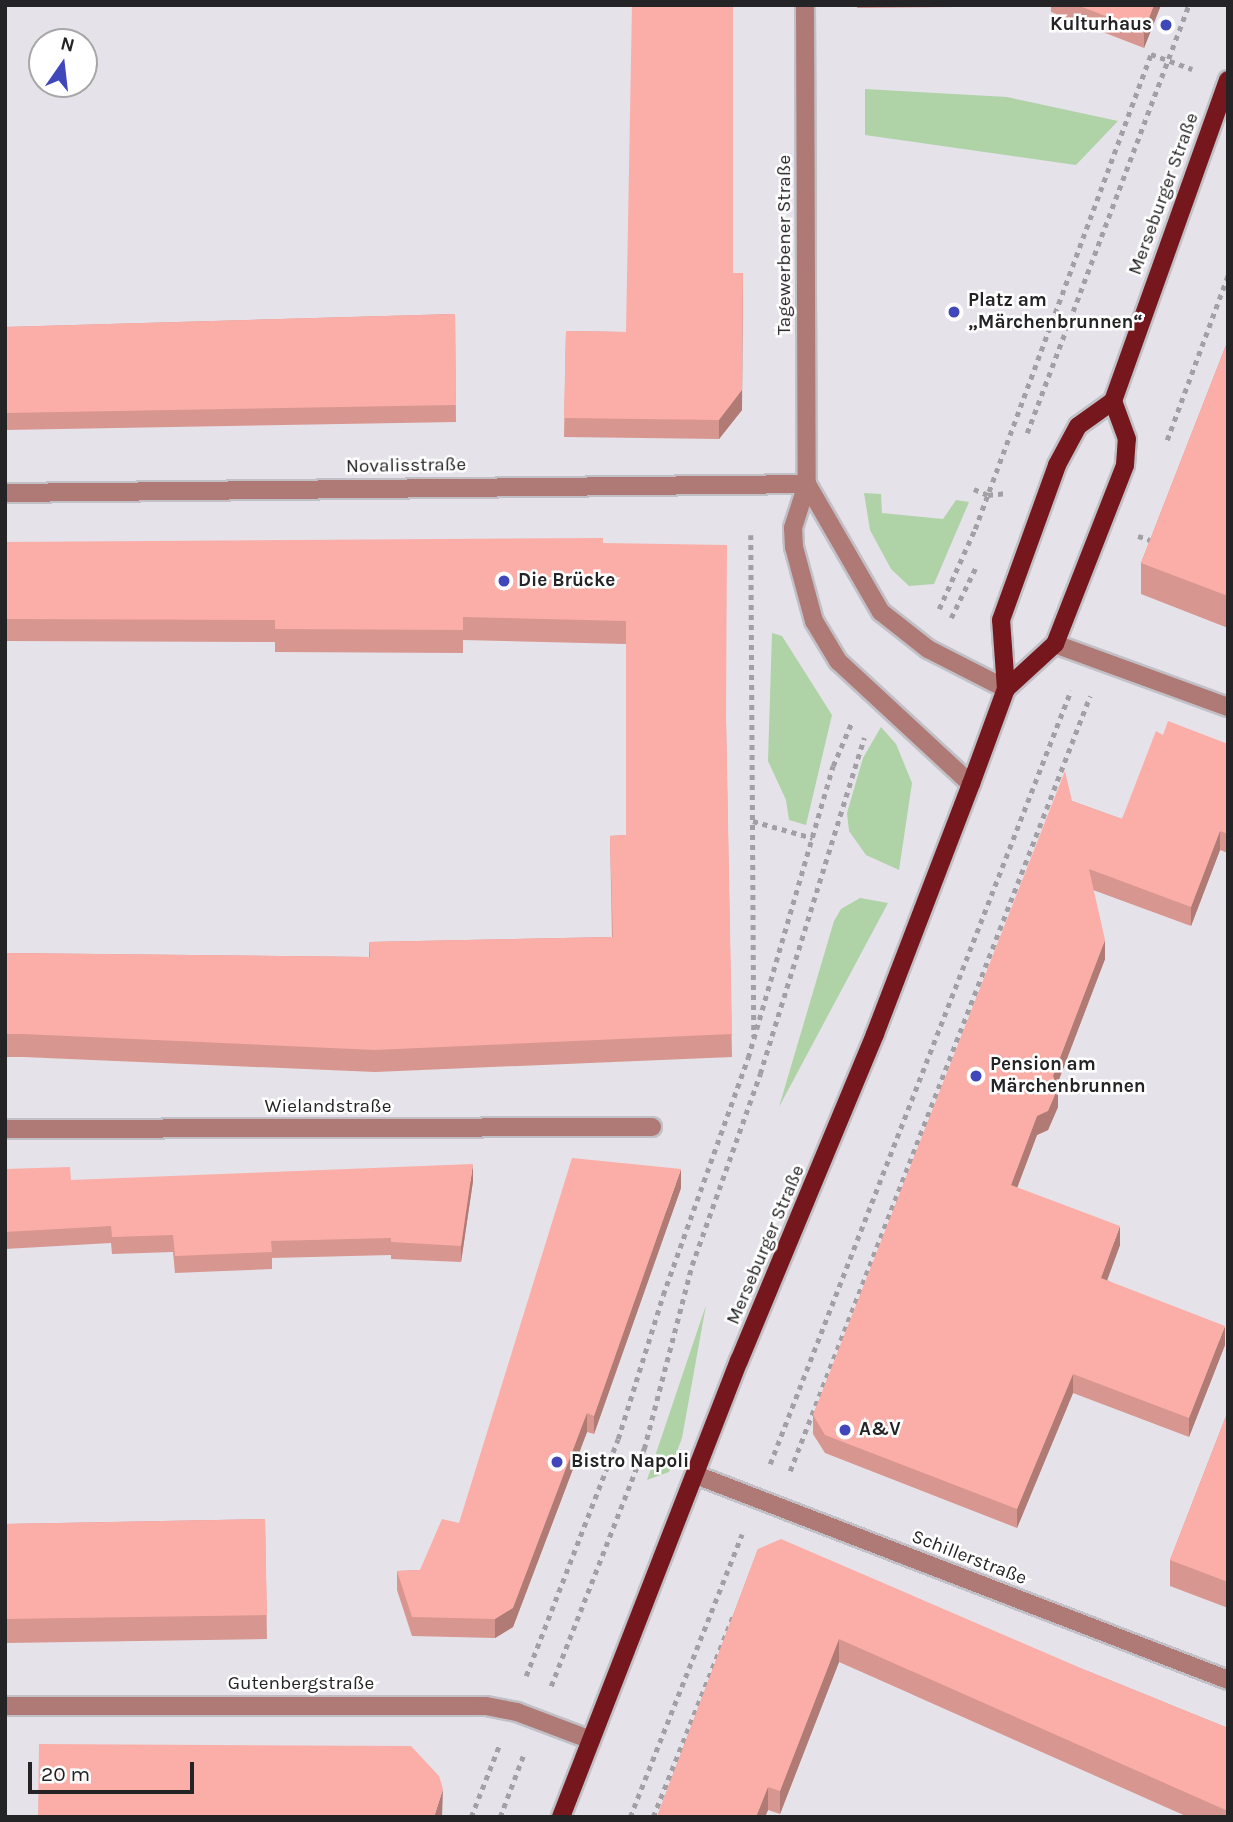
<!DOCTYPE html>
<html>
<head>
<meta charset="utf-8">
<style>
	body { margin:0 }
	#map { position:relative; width:1233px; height:1822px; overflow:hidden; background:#e5e2ea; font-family:Karla,sans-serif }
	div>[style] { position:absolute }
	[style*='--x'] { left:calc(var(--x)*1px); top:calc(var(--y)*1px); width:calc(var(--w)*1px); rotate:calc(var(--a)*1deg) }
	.green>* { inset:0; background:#afd3a7 }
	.path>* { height:4.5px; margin-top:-2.25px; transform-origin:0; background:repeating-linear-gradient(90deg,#a2a0a5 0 5px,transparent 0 10px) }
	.roads { filter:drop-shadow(2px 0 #c2c0c7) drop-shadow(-2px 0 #c2c0c7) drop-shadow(0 2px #c2c0c7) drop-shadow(0 -2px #c2c0c7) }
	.minor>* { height:18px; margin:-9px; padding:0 9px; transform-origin:9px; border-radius:9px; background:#af7975 }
	.major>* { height:18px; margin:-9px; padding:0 9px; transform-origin:9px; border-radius:9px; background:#76171d }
	.wall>* { inset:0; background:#d89690 }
	.shaded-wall>* { inset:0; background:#b07a75 }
	.building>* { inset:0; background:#fbaea7 }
	.dots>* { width:19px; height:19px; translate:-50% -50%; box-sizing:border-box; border:4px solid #fff; border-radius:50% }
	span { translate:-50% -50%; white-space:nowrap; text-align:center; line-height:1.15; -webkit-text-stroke:5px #fff; paint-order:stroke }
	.poi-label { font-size:19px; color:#242325; font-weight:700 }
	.right { translate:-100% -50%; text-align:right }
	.left { translate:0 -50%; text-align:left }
	.street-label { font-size:19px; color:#242325 }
	.frame { position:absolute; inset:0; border:7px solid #242325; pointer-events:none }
	.north { position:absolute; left:28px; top:28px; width:70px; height:70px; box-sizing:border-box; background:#fff; border:2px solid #a7a7a8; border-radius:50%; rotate:14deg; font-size:19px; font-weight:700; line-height:28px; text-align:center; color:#242325 }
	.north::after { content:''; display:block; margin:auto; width:24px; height:32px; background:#3f47bb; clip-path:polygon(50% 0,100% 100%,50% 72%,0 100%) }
	.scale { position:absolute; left:28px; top:1762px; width:166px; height:32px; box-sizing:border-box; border:4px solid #242325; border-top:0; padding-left:9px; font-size:21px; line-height:24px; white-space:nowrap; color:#242325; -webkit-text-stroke:5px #fff; paint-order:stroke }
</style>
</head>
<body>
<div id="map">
	<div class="green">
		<div style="clip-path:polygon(865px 89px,1007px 97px,1118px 121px,1076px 165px,865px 135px)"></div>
		<div style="clip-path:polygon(864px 493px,881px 494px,882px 513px,943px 519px,956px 500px,969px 502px,934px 584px,909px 586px,891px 569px,870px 530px)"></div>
		<div style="clip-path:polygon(772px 633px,782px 636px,832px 715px,806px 825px,789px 820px,786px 800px,768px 761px)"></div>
		<div style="clip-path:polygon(881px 727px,896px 744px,912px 783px,899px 870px,866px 855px,849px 831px,847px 813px,863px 758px)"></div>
		<div style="clip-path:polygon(860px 898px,888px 903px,779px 1107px,834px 921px,841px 909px)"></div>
		<div style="clip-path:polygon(706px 1305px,682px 1438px,669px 1472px,647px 1480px)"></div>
	</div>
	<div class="path">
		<div style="--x:1027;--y:433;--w:458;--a:-69.3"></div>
		<div style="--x:1167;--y:440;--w:176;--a:-69.7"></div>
		<div style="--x:974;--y:489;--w:15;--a:23"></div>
		<div style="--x:988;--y:495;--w:19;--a:-6"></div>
		<div style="--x:751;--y:535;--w:502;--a:89.66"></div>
		<div style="--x:1138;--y:536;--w:13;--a:18"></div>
		<div style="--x:939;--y:609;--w:88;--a:-65.8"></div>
		<div style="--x:975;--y:529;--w:507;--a:-69.67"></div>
		<div style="--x:1151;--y:54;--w:44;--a:20.1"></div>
		<div style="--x:951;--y:618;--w:55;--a:-63.9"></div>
		<div style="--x:753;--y:821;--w:62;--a:15.8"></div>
		<div style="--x:770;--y:1464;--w:830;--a:-68.75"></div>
		<div style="--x:790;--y:1471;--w:831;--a:-68.84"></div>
		<div style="--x:526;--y:1676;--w:254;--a:-68.8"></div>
		<div style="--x:618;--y:1439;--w:151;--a:-72.6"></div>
		<div style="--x:663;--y:1295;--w:252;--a:-70.3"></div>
		<div style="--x:748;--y:1058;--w:304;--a:-73.8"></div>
		<div style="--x:833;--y:766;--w:46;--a:-66.8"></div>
		<div style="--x:551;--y:1686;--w:255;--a:-68.6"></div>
		<div style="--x:644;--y:1449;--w:190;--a:-75.4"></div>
		<div style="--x:692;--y:1265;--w:203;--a:-70.4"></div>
		<div style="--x:760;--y:1074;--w:352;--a:-72.8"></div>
		<div style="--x:471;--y:1817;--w:76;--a:-68.5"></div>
		<div style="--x:500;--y:1817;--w:65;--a:-69.3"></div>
		<div style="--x:630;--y:1817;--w:304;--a:-68.4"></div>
		<div style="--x:653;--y:1817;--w:219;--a:-68.3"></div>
	</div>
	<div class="roads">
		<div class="minor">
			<div style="--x:805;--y:5;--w:479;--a:89.8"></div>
			<div style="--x:807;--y:484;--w:46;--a:107.7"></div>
			<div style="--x:793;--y:528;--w:19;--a:87"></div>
			<div style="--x:794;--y:547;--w:77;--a:74.9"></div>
			<div style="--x:814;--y:621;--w:47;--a:59"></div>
			<div style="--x:838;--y:661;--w:181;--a:42.8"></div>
			<div style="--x:807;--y:484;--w:148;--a:60"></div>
			<div style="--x:881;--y:612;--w:60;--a:38.2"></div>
			<div style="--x:928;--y:649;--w:88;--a:27.1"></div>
			<div style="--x:5;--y:493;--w:802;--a:-0.64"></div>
			<div style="--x:1055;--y:644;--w:184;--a:20"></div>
			<div style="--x:5;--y:1129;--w:647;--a:-0.18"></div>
			<div style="--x:696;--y:1475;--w:570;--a:21.07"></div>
			<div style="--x:5;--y:1706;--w:481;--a:0"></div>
			<div style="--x:486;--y:1706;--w:32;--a:11"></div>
			<div style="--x:517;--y:1712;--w:79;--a:20.7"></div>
		</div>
		<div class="major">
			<div style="--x:1006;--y:689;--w:67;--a:-42.6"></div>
			<div style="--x:1055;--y:644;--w:192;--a:-68.6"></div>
			<div style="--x:1125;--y:465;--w:26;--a:-86"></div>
			<div style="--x:1127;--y:439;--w:40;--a:-110.2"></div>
			<div style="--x:561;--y:1817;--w:490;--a:-68.7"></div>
			<div style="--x:739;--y:1361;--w:354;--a:-67.4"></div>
			<div style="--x:875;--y:1034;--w:268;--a:-69"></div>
			<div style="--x:971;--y:784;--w:101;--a:-69.8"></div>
			<div style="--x:1006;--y:689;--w:69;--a:-94.1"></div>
			<div style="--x:1001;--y:620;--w:165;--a:-70.1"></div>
			<div style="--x:1057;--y:465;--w:44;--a:-61.7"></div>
			<div style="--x:1078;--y:426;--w:43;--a:-35.5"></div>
			<div style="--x:1113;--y:401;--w:341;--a:-70.3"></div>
		</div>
	</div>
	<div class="wall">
		<div style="clip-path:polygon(857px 5px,953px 5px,953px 7px,857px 8px)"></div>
		<div style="clip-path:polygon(1051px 5px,1161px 5px,1144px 48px,1051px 12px)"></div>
		<div style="clip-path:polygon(733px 273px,742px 410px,719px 439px,564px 437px,566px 331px,626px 332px)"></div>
		<div style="clip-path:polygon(455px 314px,456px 422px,5px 430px,5px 327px)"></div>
		<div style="clip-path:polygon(1228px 340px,1228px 628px,1141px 594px,1141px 563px)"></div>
		<div style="clip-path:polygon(5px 542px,603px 543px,726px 723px,732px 1057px,375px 1072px,23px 1057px,5px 1057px,5px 953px,369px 957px,369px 942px,612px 937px,610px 836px,626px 835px,626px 644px,463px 640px,463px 653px,275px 652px,275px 642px,5px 641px)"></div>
		<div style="clip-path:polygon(1163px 735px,1228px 744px,1228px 853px,1220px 850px,1191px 926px,1093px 890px,1105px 959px,1057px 1085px,1058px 1107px,1048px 1130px,1037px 1135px,1017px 1188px,1120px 1245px,1107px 1280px,1225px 1345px,1189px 1437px,1073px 1393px,1017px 1528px,825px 1453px,813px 1434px,813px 1415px,1072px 801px,1122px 819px)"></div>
		<div style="clip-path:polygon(5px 1169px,71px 1180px,473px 1181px,461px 1262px,391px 1259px,391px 1255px,272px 1258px,272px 1269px,175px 1273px,173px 1252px,112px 1254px,111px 1243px,5px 1249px)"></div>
		<div style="clip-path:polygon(681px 1188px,594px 1434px,587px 1432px,513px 1627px,495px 1638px,412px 1636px,397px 1590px,397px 1571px,420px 1570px,459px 1523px)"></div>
		<div style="clip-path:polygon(1228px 1411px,1228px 1608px,1170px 1586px,1170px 1560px)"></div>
		<div style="clip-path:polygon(265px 1519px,267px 1639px,5px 1643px,5px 1524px)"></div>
		<div style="clip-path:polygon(758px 1549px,1090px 1672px,1228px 1728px,1228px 1817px,1188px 1817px,839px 1662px,780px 1814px,768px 1810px,765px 1817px,657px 1817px)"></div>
	</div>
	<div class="shaded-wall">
		<div style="clip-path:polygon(1154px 5px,1161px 5px,1144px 48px,1144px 31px)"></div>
		<div style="clip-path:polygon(743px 273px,742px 410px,719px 439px,719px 420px)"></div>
		<div style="clip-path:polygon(1220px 831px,1220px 850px,1191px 926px,1191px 907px)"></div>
		<div style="clip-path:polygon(1105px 940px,1105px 959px,1053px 1095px,1053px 1076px)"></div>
		<div style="clip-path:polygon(1058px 1088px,1058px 1107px,1048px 1130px,1037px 1135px,1011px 1204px,1011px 1185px,1037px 1116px)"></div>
		<div style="clip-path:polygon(473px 1164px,473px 1181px,461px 1262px,461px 1246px)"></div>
		<div style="clip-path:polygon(681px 1169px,681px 1188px,594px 1434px,594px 1416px)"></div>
		<div style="clip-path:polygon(1120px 1226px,1120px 1245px,1101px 1297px,1101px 1278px)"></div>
		<div style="clip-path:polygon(1225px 1326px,1225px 1345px,1189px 1437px,1189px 1418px)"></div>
		<div style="clip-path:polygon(1073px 1374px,1073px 1393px,1017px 1528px,1017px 1509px)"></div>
		<div style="clip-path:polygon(587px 1413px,587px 1432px,513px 1627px,495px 1638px,495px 1619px)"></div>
		<div style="clip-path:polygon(839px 1639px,839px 1662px,780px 1814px,780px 1791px)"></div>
		<div style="clip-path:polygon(768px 1787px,768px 1810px,765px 1817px,756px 1817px)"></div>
		<div style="clip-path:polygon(443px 1789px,442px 1817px,434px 1817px)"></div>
	</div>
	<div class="building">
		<div style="clip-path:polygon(632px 5px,733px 5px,733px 273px,743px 273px,742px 390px,719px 420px,564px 418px,566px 331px,626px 332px)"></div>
		<div style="clip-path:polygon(1077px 5px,1154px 5px,1144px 31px)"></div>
		<div style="clip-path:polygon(455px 314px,456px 405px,5px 413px,5px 327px)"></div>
		<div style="clip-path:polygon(1228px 340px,1228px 596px,1141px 563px)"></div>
		<div style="clip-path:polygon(603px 538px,603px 543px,727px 545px,726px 716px,732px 1034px,375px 1050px,23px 1034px,5px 1034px,5px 953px,370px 957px,369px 942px,613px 937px,610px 836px,626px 835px,626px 621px,463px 617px,463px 630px,275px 629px,275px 620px,5px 619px,5px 542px)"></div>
		<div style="clip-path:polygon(1168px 721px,1228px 744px,1228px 834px,1220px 831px,1191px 907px,1089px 869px,1105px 940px,1053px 1076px,1058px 1088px,1048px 1111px,1037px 1116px,1011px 1185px,1120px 1226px,1101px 1278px,1225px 1326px,1189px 1418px,1073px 1374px,1017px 1509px,825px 1435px,813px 1415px,1065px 771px,1072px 801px,1122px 819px,1156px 731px,1163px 735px)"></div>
		<div style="clip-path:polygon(572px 1158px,681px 1169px,594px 1416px,587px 1413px,513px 1608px,495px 1619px,412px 1617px,397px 1571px,420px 1570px,442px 1519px,459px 1523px)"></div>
		<div style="clip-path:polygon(473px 1164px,461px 1246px,391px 1242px,391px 1238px,271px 1241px,272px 1252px,175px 1256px,173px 1235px,112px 1237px,111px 1226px,5px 1232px,5px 1169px,70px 1167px,71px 1180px)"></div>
		<div style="clip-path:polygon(1228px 1411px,1228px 1582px,1170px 1560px)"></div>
		<div style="clip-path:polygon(265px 1519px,267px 1615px,5px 1619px,5px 1524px)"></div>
		<div style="clip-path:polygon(781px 1539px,1090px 1672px,1228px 1728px,1228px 1811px,839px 1639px,780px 1791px,768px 1787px,756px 1817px,657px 1817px,758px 1549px)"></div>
		<div style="clip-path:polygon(39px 1744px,411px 1746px,439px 1776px,443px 1789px,434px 1817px,38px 1817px)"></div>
	</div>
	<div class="dots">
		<div style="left:1166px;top:25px;background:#3f47bb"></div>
		<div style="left:954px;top:312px;background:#3f47bb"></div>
		<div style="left:504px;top:581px;background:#3f47bb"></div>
		<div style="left:976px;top:1076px;background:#3f47bb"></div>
		<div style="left:845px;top:1430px;background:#3f47bb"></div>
		<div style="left:557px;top:1462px;background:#3f47bb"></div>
	</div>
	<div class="poi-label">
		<span class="right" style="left:1152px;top:25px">Kulturhaus</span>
		<span class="left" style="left:968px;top:312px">Platz am<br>„Märchenbrunnen“</span>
		<span class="left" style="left:518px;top:581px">Die Brücke</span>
		<span class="left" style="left:990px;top:1076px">Pension am<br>Märchenbrunnen</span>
		<span class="left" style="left:859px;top:1430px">A&amp;V</span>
		<span class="left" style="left:571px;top:1462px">Bistro Napoli</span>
	</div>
	<div class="street-label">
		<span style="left:1164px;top:194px;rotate:-70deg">Merseburger Straße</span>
		<span style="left:785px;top:245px;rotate:-90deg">Tagewerbener Straße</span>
		<span style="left:406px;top:466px;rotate:-1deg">Novalisstraße</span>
		<span style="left:328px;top:1107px">Wielandstraße</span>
		<span style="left:766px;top:1245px;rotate:-67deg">Merseburger Straße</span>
		<span style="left:969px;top:1558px;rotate:21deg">Schillerstraße</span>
		<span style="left:301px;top:1684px">Gutenbergstraße</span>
	</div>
	<div class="frame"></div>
	<div class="north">N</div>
	<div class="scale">20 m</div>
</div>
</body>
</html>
